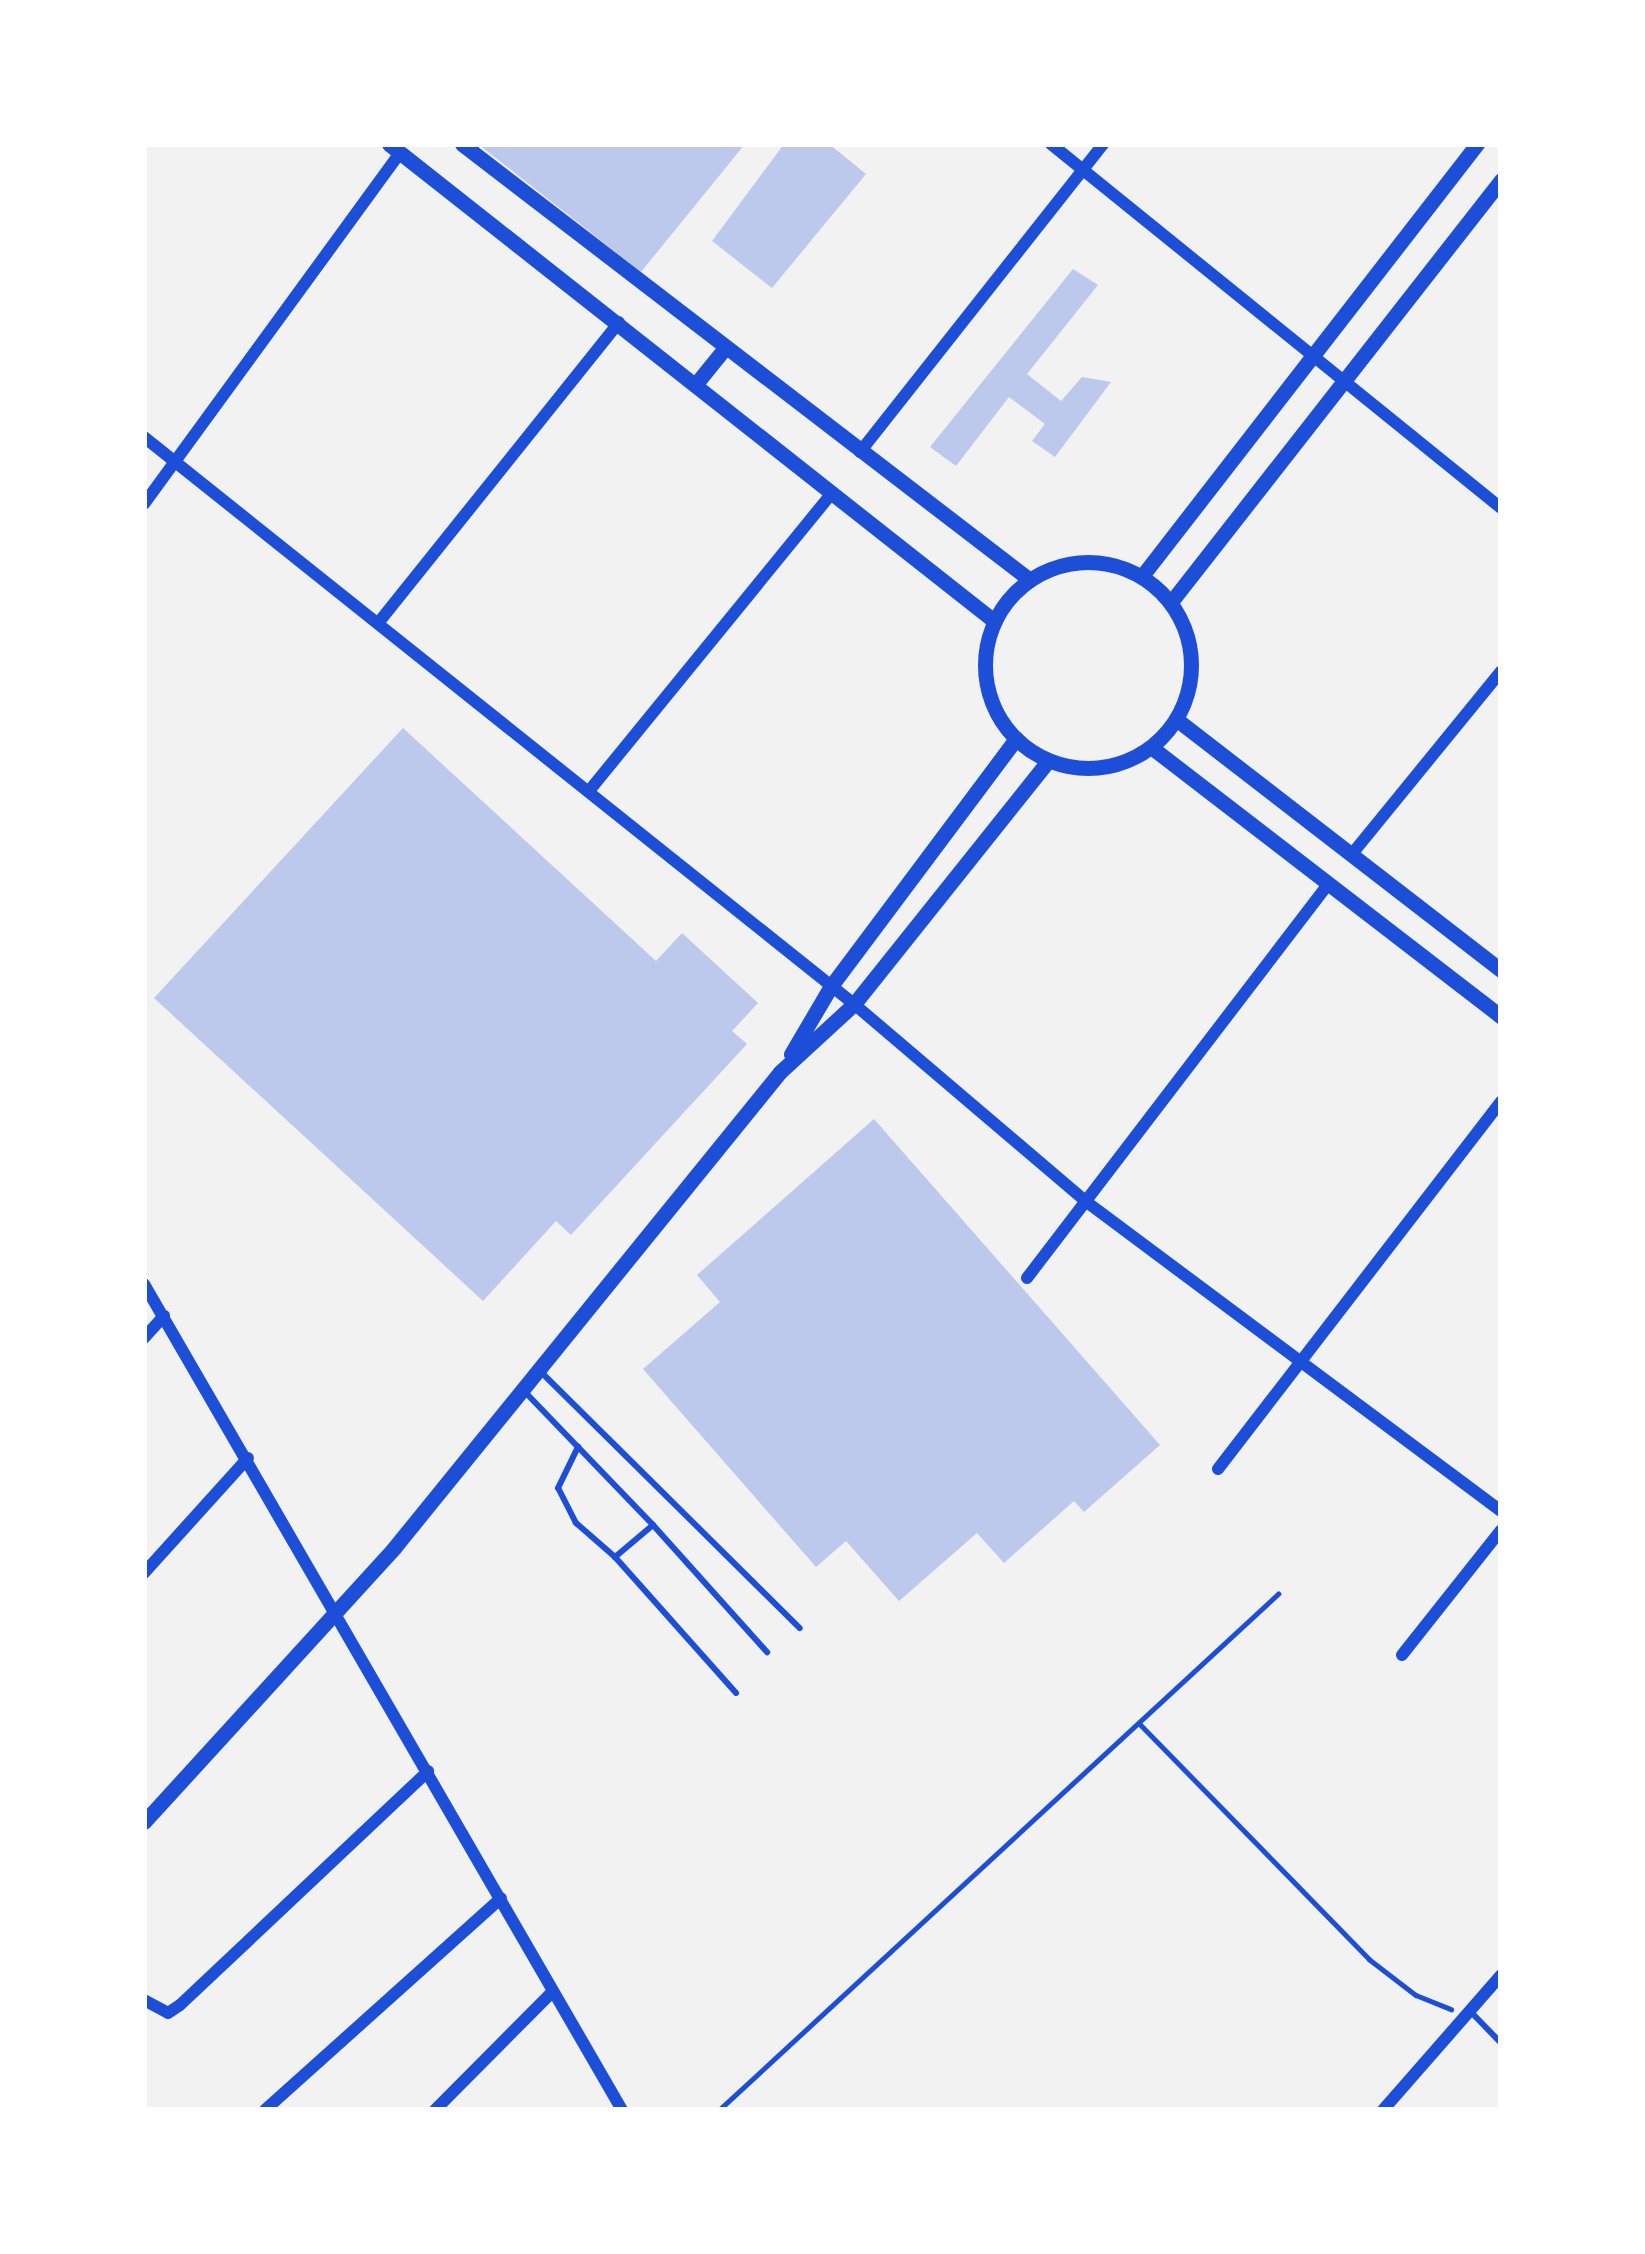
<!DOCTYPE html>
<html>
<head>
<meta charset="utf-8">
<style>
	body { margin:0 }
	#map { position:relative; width:1645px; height:2254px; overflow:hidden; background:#f2f2f2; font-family:"Public Sans",sans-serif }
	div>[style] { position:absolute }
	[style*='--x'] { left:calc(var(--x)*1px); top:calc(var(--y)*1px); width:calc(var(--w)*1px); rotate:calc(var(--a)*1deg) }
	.building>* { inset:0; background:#bdc9ec }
	.path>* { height:4.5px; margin:-2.25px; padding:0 2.25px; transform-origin:2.25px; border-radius:2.25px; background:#1d4ed8 }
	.service>* { height:6px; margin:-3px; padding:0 3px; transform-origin:3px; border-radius:3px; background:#1d4ed8 }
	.minor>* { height:12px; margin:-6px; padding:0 6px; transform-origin:6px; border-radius:6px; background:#1d4ed8 }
	.tertiary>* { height:15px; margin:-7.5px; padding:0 7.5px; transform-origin:7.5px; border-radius:7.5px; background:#1d4ed8 }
	.tertiary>.ring { margin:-7.5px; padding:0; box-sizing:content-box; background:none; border:15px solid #1d4ed8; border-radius:50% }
	span { translate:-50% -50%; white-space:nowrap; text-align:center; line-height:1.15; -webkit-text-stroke:10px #fff; paint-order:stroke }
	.frame { position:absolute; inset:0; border:147px solid #fff; pointer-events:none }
</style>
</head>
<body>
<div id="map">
	<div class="building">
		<div style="clip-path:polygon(478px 144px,745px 144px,641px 272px)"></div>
		<div style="clip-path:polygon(784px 144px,829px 144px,866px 174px,772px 288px,712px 241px)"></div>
		<div style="clip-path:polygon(1073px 269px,1098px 285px,1027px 374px,1061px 401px,1082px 377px,1111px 382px,1055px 457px,1032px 441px,1045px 424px,1009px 397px,956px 466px,930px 447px)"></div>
		<div style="clip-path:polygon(403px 728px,656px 961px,682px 933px,758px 1003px,732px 1031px,747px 1044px,571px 1235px,556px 1221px,483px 1301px,154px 998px)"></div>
		<div style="clip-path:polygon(874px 1119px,1160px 1445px,1084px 1512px,1074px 1501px,1004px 1563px,977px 1533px,899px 1601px,846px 1541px,816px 1567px,643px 1369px,720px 1302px,697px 1275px)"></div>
	</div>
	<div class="path">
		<div style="--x:1139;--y:1723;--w:330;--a:45.7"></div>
		<div style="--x:1369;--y:1959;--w:59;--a:37.5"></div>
		<div style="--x:1416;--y:1995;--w:38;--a:22"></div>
		<div style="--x:719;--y:2110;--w:761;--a:-42.71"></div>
	</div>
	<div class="service">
		<div style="--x:541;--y:1372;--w:364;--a:44.7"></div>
		<div style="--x:525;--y:1392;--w:76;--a:46.1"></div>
		<div style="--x:578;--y:1447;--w:108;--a:46.1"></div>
		<div style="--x:653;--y:1525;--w:50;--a:139.9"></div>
		<div style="--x:615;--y:1557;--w:52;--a:-138.9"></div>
		<div style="--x:576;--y:1523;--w:39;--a:-117"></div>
		<div style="--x:558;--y:1488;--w:46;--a:-64"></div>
		<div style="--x:653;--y:1525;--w:171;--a:48.1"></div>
		<div style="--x:615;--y:1557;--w:182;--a:48.3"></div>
		<div style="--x:1471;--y:2012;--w:43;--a:45.9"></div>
	</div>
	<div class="minor">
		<div style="--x:1051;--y:144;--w:579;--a:38.97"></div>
		<div style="--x:144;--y:437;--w:909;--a:38.61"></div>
		<div style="--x:854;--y:1004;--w:302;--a:40.4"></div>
		<div style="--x:1084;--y:1200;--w:520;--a:36.72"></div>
		<div style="--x:860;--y:452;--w:392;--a:-51.7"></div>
		<div style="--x:144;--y:504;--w:434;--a:-53.9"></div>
		<div style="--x:379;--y:622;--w:384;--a:-51.3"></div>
		<div style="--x:589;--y:791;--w:382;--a:-50.8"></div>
		<div style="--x:1352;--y:854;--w:236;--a:-50.8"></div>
		<div style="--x:1027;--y:1278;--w:494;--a:-52.6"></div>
		<div style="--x:144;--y:1284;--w:954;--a:59.94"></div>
		<div style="--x:144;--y:1338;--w:30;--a:-48"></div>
		<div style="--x:1218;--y:1469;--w:464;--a:-52.4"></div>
		<div style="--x:144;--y:1573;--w:155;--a:-47.9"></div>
		<div style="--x:1402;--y:1655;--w:159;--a:-51.6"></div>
		<div style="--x:144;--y:2000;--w:27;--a:28"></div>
		<div style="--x:168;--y:2013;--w:14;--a:-34"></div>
		<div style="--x:180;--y:2005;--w:341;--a:-43.3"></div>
		<div style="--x:265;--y:2110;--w:317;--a:-41.9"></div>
		<div style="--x:435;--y:2110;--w:165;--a:-45.2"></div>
		<div style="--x:1383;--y:2110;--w:179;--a:-48.8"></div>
	</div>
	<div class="tertiary">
		<div style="--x:389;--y:144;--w:770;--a:38.25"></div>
		<div style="--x:462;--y:144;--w:716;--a:37.51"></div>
		<div style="--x:695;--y:385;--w:48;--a:-51"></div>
		<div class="ring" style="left:985px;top:562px;width:191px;height:191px"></div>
		<div style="--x:1142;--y:576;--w:547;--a:-52.21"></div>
		<div style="--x:1171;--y:602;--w:536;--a:-51.97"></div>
		<div style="--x:1176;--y:719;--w:411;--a:37.7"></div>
		<div style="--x:1151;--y:747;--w:442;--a:37.6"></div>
		<div style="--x:791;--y:1054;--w:79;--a:-59.5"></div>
		<div style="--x:831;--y:986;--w:309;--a:-53.2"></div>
		<div style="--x:144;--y:1822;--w:371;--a:-47.6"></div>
		<div style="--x:394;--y:1548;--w:613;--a:-50.96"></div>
		<div style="--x:780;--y:1072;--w:100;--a:-42.6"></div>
		<div style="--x:854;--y:1004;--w:311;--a:-51.4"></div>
	</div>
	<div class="frame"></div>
</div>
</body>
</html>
